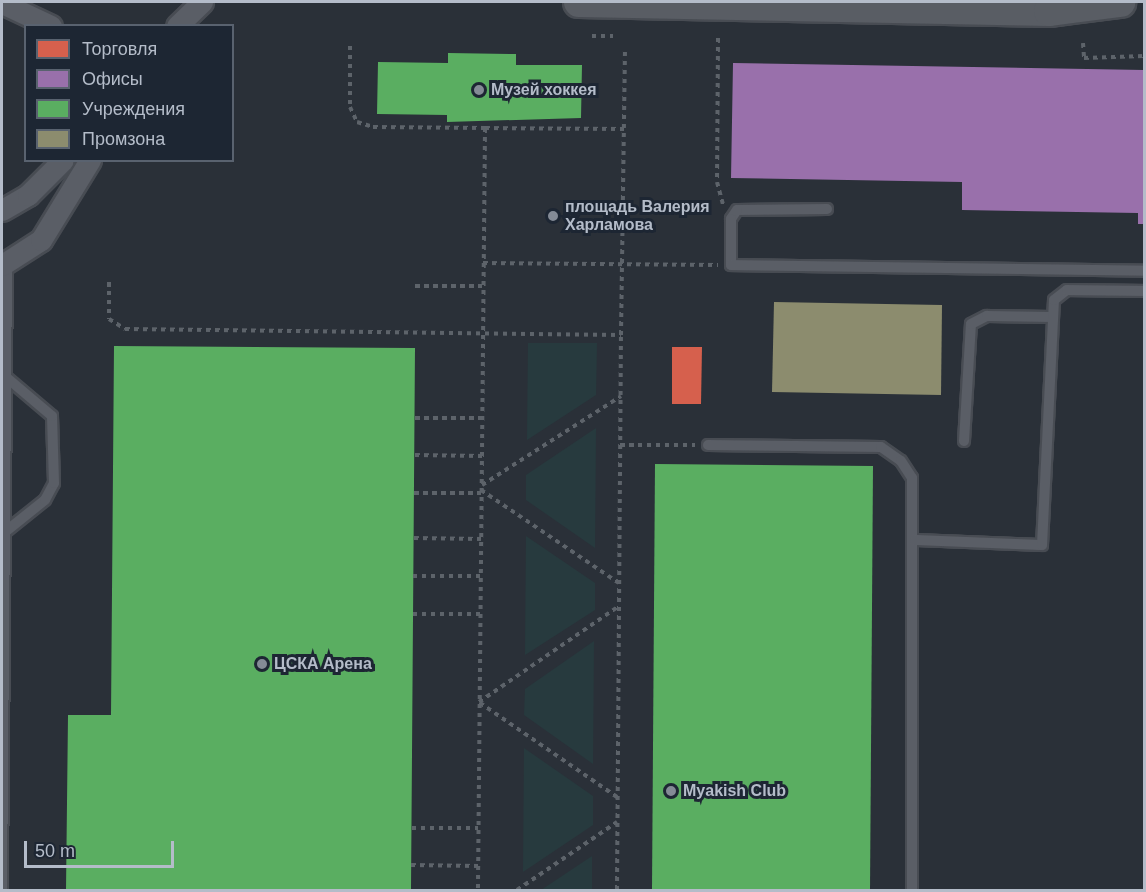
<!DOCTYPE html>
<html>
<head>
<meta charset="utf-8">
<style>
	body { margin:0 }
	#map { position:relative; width:1146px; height:892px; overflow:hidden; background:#2a3038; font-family:Arial,sans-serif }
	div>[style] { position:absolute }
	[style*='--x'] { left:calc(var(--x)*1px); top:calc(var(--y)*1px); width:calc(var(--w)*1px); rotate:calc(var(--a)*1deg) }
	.green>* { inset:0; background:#273a3e }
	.shops>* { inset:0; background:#d6604d }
	.offices>* { inset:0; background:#9970ab }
	.public>* { inset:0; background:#5aae61 }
	.industry>* { inset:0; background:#8c8c6e }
	.path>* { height:4px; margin-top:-2px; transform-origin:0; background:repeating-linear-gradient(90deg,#5d636a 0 4.5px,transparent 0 9px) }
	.roads { filter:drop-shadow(2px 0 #484c53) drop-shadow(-2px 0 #484c53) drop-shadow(0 2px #484c53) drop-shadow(0 -2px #484c53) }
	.lane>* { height:10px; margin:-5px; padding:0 5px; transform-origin:5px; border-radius:5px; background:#5a5e66 }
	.street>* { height:21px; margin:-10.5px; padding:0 10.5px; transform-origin:10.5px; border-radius:10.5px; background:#5a5e66 }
	.secondary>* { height:30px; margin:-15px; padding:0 15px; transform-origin:15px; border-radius:15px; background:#595d64 }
	.dots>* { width:16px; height:16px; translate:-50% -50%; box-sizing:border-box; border:3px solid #1d2633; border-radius:50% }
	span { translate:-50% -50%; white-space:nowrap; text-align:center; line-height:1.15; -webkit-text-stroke:6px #1d2633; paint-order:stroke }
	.poi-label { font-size:16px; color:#b4bcc9; font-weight:700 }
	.left { translate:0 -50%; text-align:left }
	.frame { position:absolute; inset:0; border:3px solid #b4bcc9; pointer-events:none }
	.legend { position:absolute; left:24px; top:24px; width:210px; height:138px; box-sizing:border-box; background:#1d2633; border:2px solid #59626f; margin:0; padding:8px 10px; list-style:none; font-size:18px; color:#b4bcc9 }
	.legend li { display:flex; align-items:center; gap:12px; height:30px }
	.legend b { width:30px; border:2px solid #59626f }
	.scale { position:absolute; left:24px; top:841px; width:150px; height:27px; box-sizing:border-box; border:3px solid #b4bcc9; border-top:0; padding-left:8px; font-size:18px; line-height:21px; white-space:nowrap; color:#b4bcc9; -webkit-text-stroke:4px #1d2633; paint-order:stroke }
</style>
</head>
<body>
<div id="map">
	<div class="green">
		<div style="clip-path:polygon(528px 343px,597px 343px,596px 395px,527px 440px)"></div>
		<div style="clip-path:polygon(596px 428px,595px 548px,526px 500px,526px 475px)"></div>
		<div style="clip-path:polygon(526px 536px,595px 583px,595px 610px,525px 655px)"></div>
		<div style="clip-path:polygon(594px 641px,593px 764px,524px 715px,525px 689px)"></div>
		<div style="clip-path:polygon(524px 748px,593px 796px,593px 825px,523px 872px)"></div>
		<div style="clip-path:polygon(592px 856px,592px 890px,541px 890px)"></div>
	</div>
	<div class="shops">
		<div style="clip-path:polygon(672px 347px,702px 347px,701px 404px,672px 404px)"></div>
	</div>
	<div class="offices">
		<div style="clip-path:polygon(733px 63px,1144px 70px,1144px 224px,1138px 224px,1138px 213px,962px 210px,962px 182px,731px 178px)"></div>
	</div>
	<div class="public">
		<div style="clip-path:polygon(448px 53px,516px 54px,516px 65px,582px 65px,581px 118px,447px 122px,447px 115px,377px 114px,378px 62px,448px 63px)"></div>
		<div style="clip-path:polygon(114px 346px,415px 348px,411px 890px,66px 890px,68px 715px,111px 715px)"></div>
		<div style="clip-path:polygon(655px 464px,873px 466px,870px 890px,652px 890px)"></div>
	</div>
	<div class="industry">
		<div style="clip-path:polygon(774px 302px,942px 305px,941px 395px,772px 392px)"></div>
	</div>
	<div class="path">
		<div style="--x:592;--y:36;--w:21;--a:0"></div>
		<div style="--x:718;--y:38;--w:144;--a:90.4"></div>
		<div style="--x:717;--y:182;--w:23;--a:75"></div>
		<div style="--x:1083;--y:43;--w:15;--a:86"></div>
		<div style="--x:1084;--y:58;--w:60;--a:-1.9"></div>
		<div style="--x:350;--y:46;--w:61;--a:90"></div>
		<div style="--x:350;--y:107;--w:17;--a:65"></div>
		<div style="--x:357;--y:122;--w:17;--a:17"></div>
		<div style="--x:373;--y:127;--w:112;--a:0.5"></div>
		<div style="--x:485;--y:128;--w:762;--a:90.53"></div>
		<div style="--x:485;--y:128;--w:139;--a:0.4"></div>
		<div style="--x:483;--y:263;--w:235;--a:0.5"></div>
		<div style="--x:109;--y:282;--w:37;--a:90"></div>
		<div style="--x:109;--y:319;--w:19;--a:32"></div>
		<div style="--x:125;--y:329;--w:496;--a:0.7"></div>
		<div style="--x:621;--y:335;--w:286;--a:-89.2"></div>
		<div style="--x:415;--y:286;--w:68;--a:0"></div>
		<div style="--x:415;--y:418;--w:67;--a:0"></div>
		<div style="--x:620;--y:445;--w:75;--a:0"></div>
		<div style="--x:415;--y:455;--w:67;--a:0.9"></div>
		<div style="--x:482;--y:485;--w:165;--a:-32.6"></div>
		<div style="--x:481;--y:490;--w:166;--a:34"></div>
		<div style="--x:414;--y:493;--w:67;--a:0"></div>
		<div style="--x:414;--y:538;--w:67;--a:0.9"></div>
		<div style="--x:413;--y:576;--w:68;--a:0"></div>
		<div style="--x:413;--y:614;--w:67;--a:0"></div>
		<div style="--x:617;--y:797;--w:168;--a:-145.5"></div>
		<div style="--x:479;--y:702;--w:170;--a:-34.4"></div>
		<div style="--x:412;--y:828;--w:66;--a:0"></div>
		<div style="--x:411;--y:865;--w:67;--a:0.9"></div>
		<div style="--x:517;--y:890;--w:121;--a:-34.2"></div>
		<div style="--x:617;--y:890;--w:555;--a:-89.59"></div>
	</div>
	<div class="roads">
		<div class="lane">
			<div style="--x:827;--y:209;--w:90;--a:179.4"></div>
			<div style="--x:737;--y:210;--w:11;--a:124"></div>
			<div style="--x:731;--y:219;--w:46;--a:90"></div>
			<div style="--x:731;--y:265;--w:413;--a:0.8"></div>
			<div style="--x:964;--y:441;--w:117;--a:-86.6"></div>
			<div style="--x:971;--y:324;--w:18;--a:-27"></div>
			<div style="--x:987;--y:316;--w:65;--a:0.9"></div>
			<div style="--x:708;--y:445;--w:173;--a:0.7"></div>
			<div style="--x:881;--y:447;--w:24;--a:35"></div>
			<div style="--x:901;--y:461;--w:20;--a:57"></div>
			<div style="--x:912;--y:478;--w:412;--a:90"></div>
			<div style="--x:5;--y:532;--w:51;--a:-38.7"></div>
			<div style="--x:45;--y:500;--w:19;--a:-62"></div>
			<div style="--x:54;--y:483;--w:67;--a:-91.7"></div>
			<div style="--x:52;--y:416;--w:60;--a:-139.7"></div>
			<div style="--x:915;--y:540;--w:127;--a:2.3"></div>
			<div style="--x:1042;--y:545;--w:245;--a:-87.2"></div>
			<div style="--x:1054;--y:300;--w:16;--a:-38"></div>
			<div style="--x:1067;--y:290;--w:77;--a:0.7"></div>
			<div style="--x:2;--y:890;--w:626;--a:-89.54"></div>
		</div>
		<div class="street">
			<div style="--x:2;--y:3;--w:54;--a:25.1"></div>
			<div style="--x:177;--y:26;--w:35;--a:-44"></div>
			<div style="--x:2;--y:210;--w:30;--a:-30"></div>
			<div style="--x:28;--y:195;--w:49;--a:-45"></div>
			<div style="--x:2;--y:265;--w:46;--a:-32.7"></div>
			<div style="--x:41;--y:240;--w:94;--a:-58.5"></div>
		</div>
		<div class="secondary">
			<div style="--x:579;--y:2;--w:470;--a:1.1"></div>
			<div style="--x:1049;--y:11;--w:72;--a:-7.2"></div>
		</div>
	</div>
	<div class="dots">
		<div style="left:479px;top:90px;background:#848b96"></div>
		<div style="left:553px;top:216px;background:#848b96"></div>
		<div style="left:262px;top:664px;background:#848b96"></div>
		<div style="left:671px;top:791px;background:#848b96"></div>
	</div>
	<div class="poi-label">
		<span class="left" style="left:491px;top:90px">Музей хоккея</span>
		<span class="left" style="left:565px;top:216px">площадь Валерия<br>Харламова</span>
		<span class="left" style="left:274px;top:664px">ЦСКА Арена</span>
		<span class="left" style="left:683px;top:791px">Myakish Club</span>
	</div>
	<div class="frame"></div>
	<ul class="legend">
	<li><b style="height:16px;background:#d6604d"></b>Торговля</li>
	<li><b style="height:16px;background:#9970ab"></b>Офисы</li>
	<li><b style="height:16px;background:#5aae61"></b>Учреждения</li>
	<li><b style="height:16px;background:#8c8c6e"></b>Промзона</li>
	</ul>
	<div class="scale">50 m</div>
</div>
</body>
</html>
